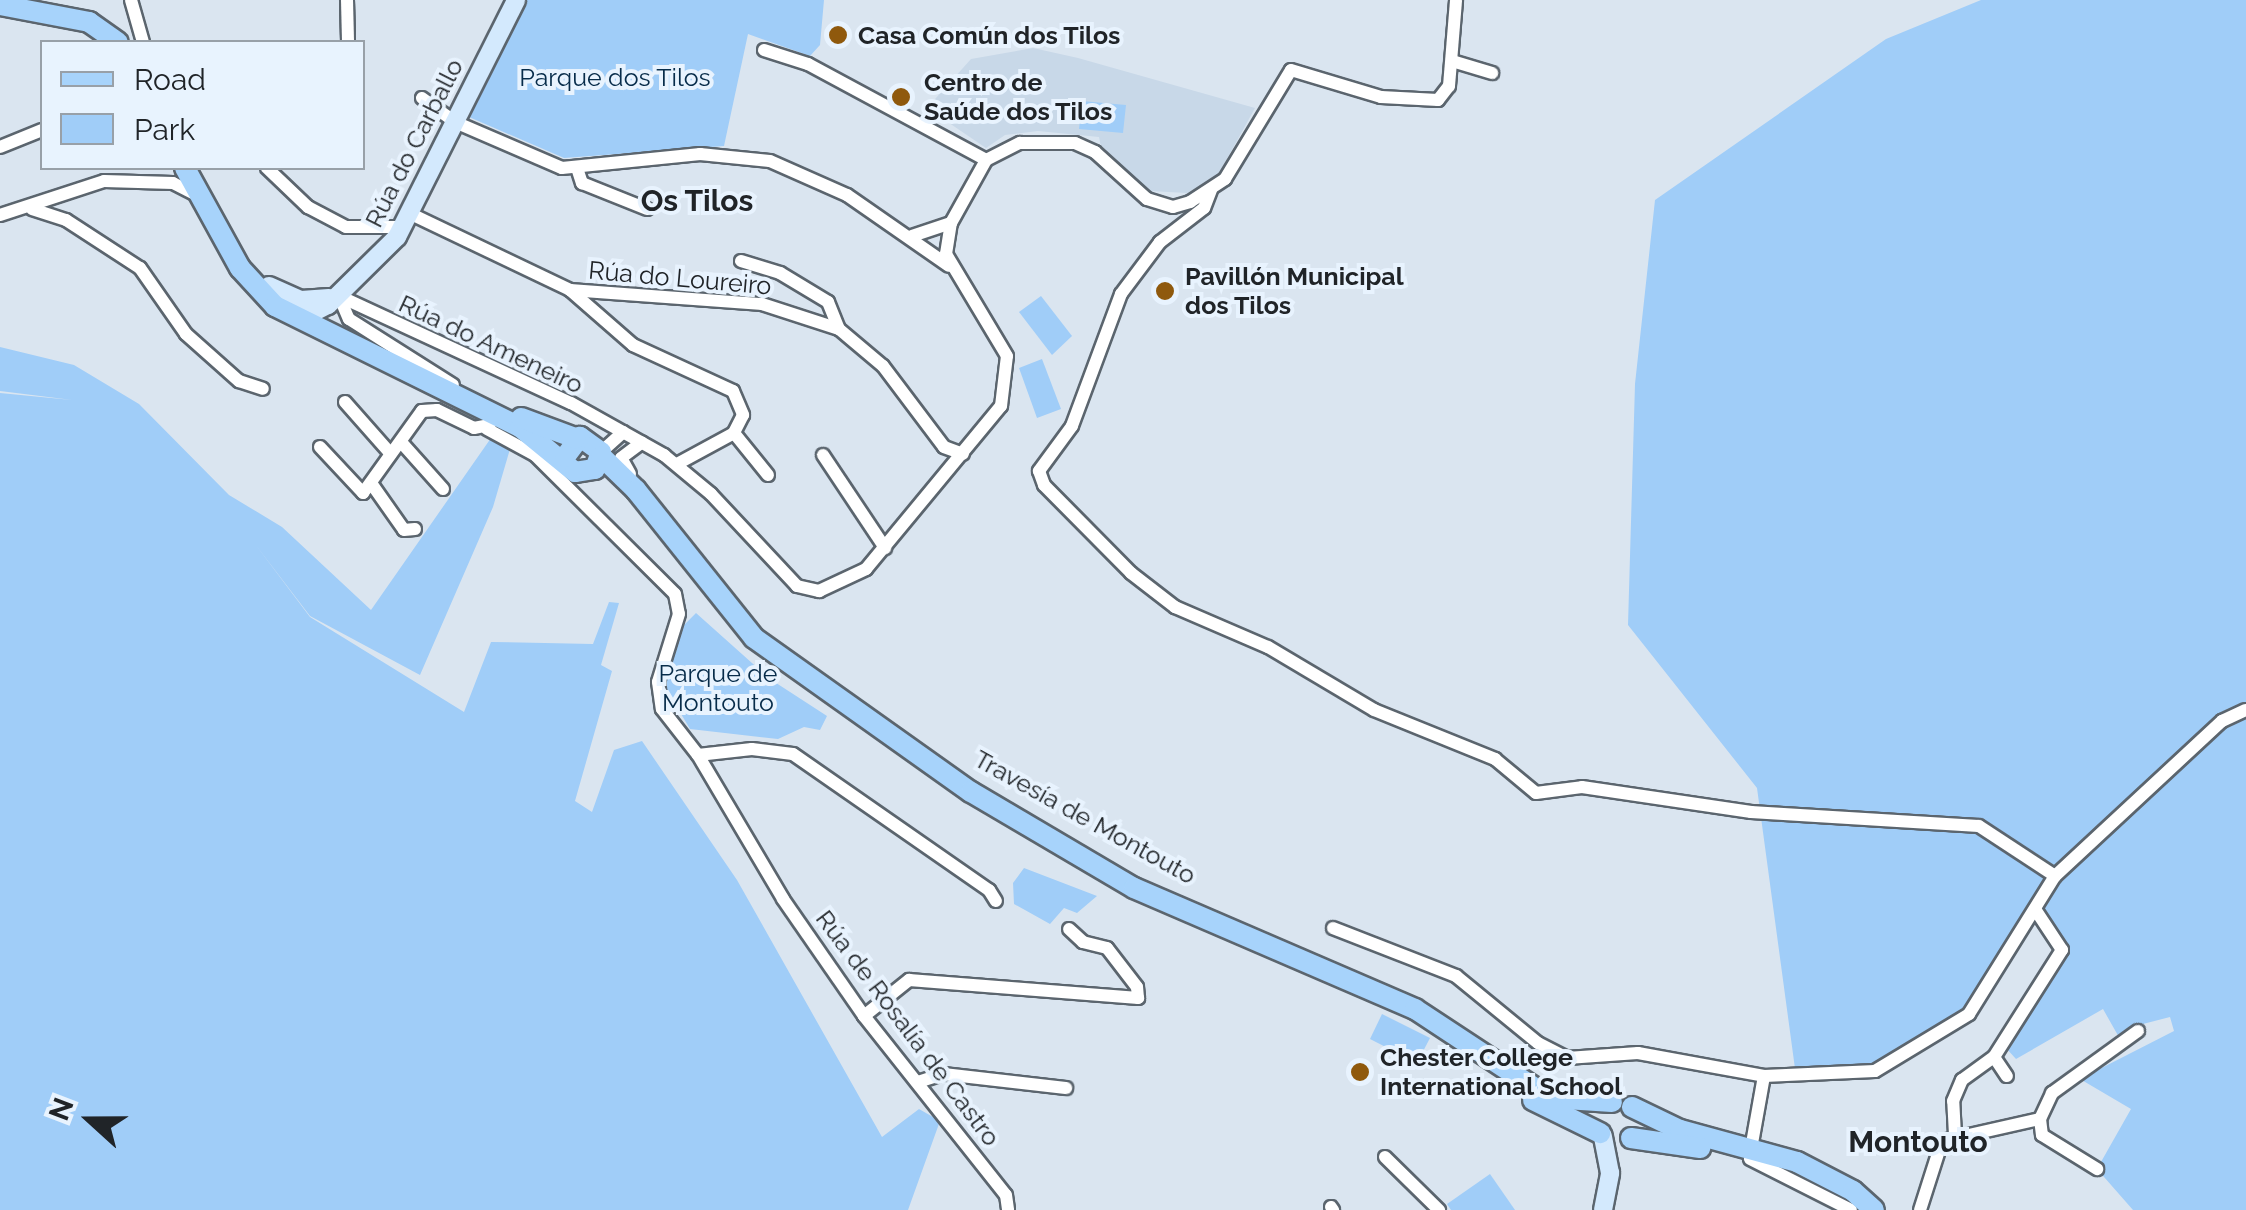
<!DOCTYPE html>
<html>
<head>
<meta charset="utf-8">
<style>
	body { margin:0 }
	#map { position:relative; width:2246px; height:1210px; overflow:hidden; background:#dae5f0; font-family:Raleway,sans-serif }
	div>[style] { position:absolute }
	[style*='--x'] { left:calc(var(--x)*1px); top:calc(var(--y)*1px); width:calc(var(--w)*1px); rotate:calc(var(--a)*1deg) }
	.built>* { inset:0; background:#c8d8e8 }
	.green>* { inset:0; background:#a0cdf8 }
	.roads { filter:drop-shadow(2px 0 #5b656e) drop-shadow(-2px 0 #5b656e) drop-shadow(0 2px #5b656e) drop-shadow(0 -2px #5b656e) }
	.street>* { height:12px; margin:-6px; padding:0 6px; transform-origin:6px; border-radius:6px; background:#fff }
	.secondary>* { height:18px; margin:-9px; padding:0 9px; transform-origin:9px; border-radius:9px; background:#d3e9fd }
	.primary>* { height:20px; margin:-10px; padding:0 10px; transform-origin:10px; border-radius:10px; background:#a7d3fb }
	.dots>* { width:28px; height:28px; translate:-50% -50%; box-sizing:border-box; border:5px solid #e8f3fe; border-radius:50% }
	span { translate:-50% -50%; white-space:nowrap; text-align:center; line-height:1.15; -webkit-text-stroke:8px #e8f3fe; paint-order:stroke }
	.poi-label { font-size:25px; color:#202428; font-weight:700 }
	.left { translate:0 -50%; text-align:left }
	.park-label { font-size:25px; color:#072c4a }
	.street-label { font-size:25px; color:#202428 }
	.quarter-label { font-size:30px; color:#202428; font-weight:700 }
	.legend { position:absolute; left:40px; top:40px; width:325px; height:130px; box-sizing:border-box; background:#e8f3fe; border:2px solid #98a0a8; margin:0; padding:12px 18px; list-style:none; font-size:30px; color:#202428 }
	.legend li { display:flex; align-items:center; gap:20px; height:50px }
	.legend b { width:50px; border:2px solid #98a0a8 }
	.north { position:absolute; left:40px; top:1070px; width:100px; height:100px; -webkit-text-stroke:8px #e8f3fe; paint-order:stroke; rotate:291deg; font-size:28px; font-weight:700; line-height:40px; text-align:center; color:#202428 }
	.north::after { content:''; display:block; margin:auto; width:35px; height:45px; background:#202428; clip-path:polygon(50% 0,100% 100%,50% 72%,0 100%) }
</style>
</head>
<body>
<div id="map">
	<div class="built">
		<div style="clip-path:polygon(1033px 48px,1078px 58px,1255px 108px,1217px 177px,1187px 193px,1150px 191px,1101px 147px,1099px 137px,1038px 131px,1005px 135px,986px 148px,927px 108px,971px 59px)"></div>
	</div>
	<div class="green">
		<div style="clip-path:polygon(527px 0,824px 0,820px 45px,810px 56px,748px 34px,724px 146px,564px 158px,469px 117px)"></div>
		<div style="clip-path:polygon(1981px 0,2246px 0,2246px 1210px,2133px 1210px,2097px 1169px,2131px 1109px,2080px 1079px,2174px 1031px,2170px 1017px,2139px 1025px,2120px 1039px,2103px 1009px,2016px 1059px,2006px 1048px,2063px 961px,2064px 939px,2041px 908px,1964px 1013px,1871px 1069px,1796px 1076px,1757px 788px,1628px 625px,1635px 384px,1655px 200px,1886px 39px)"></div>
		<div style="clip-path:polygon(1082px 101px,1126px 105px,1123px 133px,1079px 129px)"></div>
		<div style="clip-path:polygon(1041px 296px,1072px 336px,1052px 355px,1019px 312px)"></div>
		<div style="clip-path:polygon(0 347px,74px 365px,139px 404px,229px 495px,282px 527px,371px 610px,491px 438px,510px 449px,493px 507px,420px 675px,310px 616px,255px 544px,310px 617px,464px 712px,491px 642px,593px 644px,609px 602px,619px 603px,601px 665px,612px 671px,575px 801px,592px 812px,614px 750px,642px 741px,737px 880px,882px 1137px,919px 1109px,940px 1121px,908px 1210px,0 1210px,0 393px,72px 400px,0 391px)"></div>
		<div style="clip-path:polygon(1042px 359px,1061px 409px,1037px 418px,1019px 368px)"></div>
		<div style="clip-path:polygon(696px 613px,770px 679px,827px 716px,820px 730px,804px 727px,778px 739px,690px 729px,665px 687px,684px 625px)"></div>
		<div style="clip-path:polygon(1024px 868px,1097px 896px,1077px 913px,1064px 908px,1050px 924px,1014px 904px,1013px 883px)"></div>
		<div style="clip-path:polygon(1382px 1014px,1430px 1038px,1417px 1063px,1370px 1039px)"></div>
		<div style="clip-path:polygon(1490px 1174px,1515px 1210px,1451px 1210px,1447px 1204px)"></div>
	</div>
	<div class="roads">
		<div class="street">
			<div style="--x:131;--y:0;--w:44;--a:74.1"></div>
			<div style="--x:347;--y:0;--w:42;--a:88.6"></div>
			<div style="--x:764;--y:50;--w:46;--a:17.7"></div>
			<div style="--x:808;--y:64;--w:202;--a:28.3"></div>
			<div style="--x:1452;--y:61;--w:42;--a:16.7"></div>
			<div style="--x:422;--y:98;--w:41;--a:36"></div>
			<div style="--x:455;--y:122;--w:116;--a:23.3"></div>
			<div style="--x:562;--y:168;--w:139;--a:-5.8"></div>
			<div style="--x:700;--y:154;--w:70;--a:5.7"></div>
			<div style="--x:770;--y:161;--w:84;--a:23.8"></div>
			<div style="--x:847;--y:195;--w:124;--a:34.8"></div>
			<div style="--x:0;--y:147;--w:45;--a:-22"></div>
			<div style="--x:267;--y:168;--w:57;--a:43.6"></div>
			<div style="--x:308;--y:207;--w:43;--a:27.8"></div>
			<div style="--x:346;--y:227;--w:58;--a:0"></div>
			<div style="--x:578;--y:171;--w:13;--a:72"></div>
			<div style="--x:582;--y:183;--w:70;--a:21.8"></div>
			<div style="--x:1211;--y:190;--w:19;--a:111"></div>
			<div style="--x:1204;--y:208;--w:56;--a:142.3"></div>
			<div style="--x:1160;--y:242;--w:65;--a:126.9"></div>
			<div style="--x:1121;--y:294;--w:141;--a:110.4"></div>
			<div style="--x:1072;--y:426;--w:56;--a:126.3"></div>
			<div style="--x:1039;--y:471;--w:15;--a:70"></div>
			<div style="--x:1044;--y:485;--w:124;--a:45.3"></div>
			<div style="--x:1131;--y:573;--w:56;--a:37.7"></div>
			<div style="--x:1175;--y:607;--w:101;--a:23.3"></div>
			<div style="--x:1268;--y:647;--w:123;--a:30.7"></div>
			<div style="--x:1374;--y:710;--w:131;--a:22"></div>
			<div style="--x:1495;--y:759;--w:53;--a:39.7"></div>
			<div style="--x:1536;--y:793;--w:46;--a:-7.4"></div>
			<div style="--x:1582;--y:787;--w:171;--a:8.4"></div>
			<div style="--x:1751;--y:812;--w:228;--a:3.5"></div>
			<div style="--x:1979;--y:826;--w:91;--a:33.3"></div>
			<div style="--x:32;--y:209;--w:36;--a:18"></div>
			<div style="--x:66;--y:220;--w:88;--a:33"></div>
			<div style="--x:140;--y:268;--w:80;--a:55.1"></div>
			<div style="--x:186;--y:334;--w:71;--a:41.6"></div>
			<div style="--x:239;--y:381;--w:25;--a:18"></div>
			<div style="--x:411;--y:214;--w:176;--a:25.5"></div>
			<div style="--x:570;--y:290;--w:193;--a:4.2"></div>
			<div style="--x:762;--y:304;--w:81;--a:18"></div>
			<div style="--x:839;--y:329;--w:57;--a:40.1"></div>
			<div style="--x:883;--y:366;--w:101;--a:53"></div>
			<div style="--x:944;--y:447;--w:20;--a:20"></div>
			<div style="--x:0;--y:215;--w:109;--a:-18.1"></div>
			<div style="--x:104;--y:181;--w:69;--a:1.7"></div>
			<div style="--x:173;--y:183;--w:22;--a:27"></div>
			<div style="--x:912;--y:236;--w:41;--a:-18.4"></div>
			<div style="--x:741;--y:261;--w:41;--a:17.1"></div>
			<div style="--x:780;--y:273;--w:56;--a:31.1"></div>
			<div style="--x:828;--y:302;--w:29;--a:68"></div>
			<div style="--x:570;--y:290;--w:84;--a:41.1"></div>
			<div style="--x:633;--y:345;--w:110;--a:24.7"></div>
			<div style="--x:733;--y:391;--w:26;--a:67"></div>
			<div style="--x:743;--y:415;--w:20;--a:117"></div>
			<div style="--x:339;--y:296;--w:255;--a:24.8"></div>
			<div style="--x:571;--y:403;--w:107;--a:29.2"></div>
			<div style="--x:664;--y:455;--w:61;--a:39.7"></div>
			<div style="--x:711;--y:494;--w:126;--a:46.9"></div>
			<div style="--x:797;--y:586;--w:23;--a:13"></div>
			<div style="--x:819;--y:591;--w:52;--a:-25.1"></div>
			<div style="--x:866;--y:569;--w:212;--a:-50.4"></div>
			<div style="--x:1001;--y:406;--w:50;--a:-83.2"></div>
			<div style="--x:1007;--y:356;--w:119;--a:-120.9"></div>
			<div style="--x:946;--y:254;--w:31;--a:-81"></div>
			<div style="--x:951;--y:223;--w:72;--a:-60.9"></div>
			<div style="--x:986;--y:160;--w:38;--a:-27"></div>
			<div style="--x:1020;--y:143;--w:55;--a:0"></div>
			<div style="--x:1075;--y:143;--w:22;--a:24"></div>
			<div style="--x:1095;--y:152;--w:70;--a:42.1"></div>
			<div style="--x:1147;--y:199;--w:27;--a:17"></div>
			<div style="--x:1173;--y:207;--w:18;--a:-16"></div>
			<div style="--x:1190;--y:202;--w:42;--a:-33.3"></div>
			<div style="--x:1225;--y:179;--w:127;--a:-58.8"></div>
			<div style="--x:1291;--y:70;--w:94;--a:16.7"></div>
			<div style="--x:1381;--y:97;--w:57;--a:3"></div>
			<div style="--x:1438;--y:100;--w:18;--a:-52"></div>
			<div style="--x:1449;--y:86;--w:86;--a:-85.3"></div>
			<div style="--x:339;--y:296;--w:25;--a:67"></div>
			<div style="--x:349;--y:319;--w:123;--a:32.4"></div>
			<div style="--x:345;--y:402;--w:69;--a:48.5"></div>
			<div style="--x:487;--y:429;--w:55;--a:28.4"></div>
			<div style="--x:535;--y:455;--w:197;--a:44.8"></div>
			<div style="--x:675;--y:594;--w:20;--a:79"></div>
			<div style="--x:679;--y:614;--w:71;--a:107.2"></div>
			<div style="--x:658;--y:682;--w:27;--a:82"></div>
			<div style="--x:662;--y:709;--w:58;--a:52"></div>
			<div style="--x:698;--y:755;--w:167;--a:59.4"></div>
			<div style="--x:783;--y:899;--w:142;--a:55.3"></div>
			<div style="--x:864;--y:1016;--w:228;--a:51.6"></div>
			<div style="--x:1006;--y:1195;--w:15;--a:82"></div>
			<div style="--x:401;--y:442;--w:63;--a:48.2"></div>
			<div style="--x:320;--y:447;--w:63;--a:46.9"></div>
			<div style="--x:363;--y:493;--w:101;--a:-54.3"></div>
			<div style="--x:422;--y:411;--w:15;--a:-4"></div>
			<div style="--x:437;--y:410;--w:41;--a:25.9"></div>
			<div style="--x:474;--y:428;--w:16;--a:-11"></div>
			<div style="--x:601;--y:452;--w:30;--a:-42"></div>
			<div style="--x:823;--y:455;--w:112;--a:56.3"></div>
			<div style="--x:677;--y:464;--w:65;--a:-28.5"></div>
			<div style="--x:734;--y:433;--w:54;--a:51"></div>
			<div style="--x:630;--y:474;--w:18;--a:-119"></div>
			<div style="--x:621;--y:458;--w:26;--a:-37"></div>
			<div style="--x:371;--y:483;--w:57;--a:54.9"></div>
			<div style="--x:404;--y:530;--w:11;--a:-5"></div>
			<div style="--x:698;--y:755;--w:54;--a:-6.3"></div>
			<div style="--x:752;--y:749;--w:41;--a:7"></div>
			<div style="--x:793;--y:754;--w:239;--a:34.8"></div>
			<div style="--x:989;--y:890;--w:13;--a:58"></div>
			<div style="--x:1333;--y:928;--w:132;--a:21.3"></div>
			<div style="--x:1456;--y:976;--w:106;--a:39.3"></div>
			<div style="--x:1538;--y:1043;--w:33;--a:27"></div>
			<div style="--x:1567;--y:1058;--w:71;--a:-4"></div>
			<div style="--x:1638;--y:1053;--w:128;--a:10.3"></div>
			<div style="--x:1764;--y:1076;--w:111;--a:-2.6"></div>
			<div style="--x:1875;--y:1071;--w:110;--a:-31.2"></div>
			<div style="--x:1969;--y:1014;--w:163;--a:-58.1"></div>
			<div style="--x:2055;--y:876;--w:228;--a:-42.9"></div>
			<div style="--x:2222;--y:721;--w:26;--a:-25"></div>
			<div style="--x:864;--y:1016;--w:58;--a:-38.7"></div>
			<div style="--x:909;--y:980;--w:230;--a:4.5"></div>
			<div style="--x:1138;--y:998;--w:11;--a:-95"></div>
			<div style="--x:1137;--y:987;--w:49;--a:-127.6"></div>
			<div style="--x:1107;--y:948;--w:25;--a:-166"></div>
			<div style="--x:1083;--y:942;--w:19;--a:-137"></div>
			<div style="--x:1994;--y:1057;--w:23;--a:56"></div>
			<div style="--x:918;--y:1082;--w:26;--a:-18"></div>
			<div style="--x:943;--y:1074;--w:124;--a:6.5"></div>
			<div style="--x:2040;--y:1119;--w:16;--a:83"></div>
			<div style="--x:2042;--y:1135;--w:65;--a:31.7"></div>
			<div style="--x:1955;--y:1135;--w:34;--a:-93"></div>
			<div style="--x:1953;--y:1101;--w:23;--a:-67"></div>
			<div style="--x:1962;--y:1080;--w:39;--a:-36"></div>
			<div style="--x:1994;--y:1057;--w:127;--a:-57.6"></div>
			<div style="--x:2062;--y:950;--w:49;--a:-123.4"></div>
			<div style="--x:1751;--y:1149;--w:74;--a:-79.9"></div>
			<div style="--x:1385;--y:1157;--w:76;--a:44.5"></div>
			<div style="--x:1750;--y:1159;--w:113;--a:26.8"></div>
			<div style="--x:1331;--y:1207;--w:4;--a:56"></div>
			<div style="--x:1920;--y:1210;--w:72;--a:-72.3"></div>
			<div style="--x:1942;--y:1141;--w:100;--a:-12.7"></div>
			<div style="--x:2040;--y:1119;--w:29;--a:-65"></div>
			<div style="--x:2052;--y:1093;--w:106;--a:-35.8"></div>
		</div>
		<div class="secondary">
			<div style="--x:269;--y:286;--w:35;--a:24"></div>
			<div style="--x:301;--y:300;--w:28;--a:-4"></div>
			<div style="--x:291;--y:308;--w:22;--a:13"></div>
			<div style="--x:312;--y:313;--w:18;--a:-27"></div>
			<div style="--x:328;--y:305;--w:97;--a:-44.6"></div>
			<div style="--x:397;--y:237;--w:265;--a:-63.3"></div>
			<div style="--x:1603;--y:1210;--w:38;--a:-79"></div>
			<div style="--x:1610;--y:1173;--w:38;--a:-101"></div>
		</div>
		<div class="primary">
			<div style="--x:0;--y:5;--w:91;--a:10.8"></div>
			<div style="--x:89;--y:22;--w:35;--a:35"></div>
			<div style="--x:185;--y:168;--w:114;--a:61.2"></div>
			<div style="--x:240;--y:268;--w:52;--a:47.4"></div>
			<div style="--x:275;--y:306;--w:273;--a:26.3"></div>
			<div style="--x:520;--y:427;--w:71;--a:39.3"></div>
			<div style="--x:575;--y:472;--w:20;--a:-9"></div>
			<div style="--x:595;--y:469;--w:18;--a:-71"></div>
			<div style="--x:601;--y:452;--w:26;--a:-144"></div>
			<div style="--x:580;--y:437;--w:25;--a:127"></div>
			<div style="--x:521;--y:418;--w:58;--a:20.3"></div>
			<div style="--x:601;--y:456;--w:49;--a:44.2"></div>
			<div style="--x:636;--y:490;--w:189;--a:51.4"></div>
			<div style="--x:754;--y:638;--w:266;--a:35.4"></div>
			<div style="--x:971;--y:792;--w:189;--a:30.5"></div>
			<div style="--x:1134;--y:888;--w:306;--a:23.3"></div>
			<div style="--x:1415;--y:1009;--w:162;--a:33.4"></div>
			<div style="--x:1550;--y:1098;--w:62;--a:3.7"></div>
			<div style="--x:1533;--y:1100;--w:75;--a:26.2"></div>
			<div style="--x:1632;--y:1107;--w:53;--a:25.6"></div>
			<div style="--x:1680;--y:1130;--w:121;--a:15.3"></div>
			<div style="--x:1797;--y:1162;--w:63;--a:27.4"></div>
			<div style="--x:1853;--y:1191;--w:28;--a:42"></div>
			<div style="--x:1631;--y:1138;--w:70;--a:8.2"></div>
		</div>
	</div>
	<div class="dots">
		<div style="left:838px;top:35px;background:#8f590d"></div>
		<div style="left:901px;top:97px;background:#8f590d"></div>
		<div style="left:1165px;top:291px;background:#8f590d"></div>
		<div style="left:1360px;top:1072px;background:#8f590d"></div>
	</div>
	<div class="poi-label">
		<span class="left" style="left:858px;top:35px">Casa Común dos Tilos</span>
		<span class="left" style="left:924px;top:97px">Centro de<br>Saúde dos Tilos</span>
		<span class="left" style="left:1185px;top:291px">Pavillón Municipal<br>dos Tilos</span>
		<span class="left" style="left:1380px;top:1072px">Chester College<br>International School</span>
	</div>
	<div class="park-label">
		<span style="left:615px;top:77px">Parque dos Tilos</span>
		<span style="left:718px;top:688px">Parque de<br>Montouto</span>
	</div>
	<div class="street-label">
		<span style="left:414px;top:143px;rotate:-63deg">Rúa do Carballo</span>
		<span style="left:680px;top:278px;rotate:5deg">Rúa do Loureiro</span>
		<span style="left:491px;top:344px;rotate:25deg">Rúa do Ameneiro</span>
		<span style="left:1085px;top:817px;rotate:29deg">Travesía de Montouto</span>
		<span style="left:908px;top:1028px;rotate:53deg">Rúa de Rosalía de Castro</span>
	</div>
	<div class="quarter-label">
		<span style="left:697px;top:201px">Os Tilos</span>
		<span style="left:1918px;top:1142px">Montouto</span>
	</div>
	<ul class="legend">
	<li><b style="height:12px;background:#a7d3fb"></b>Road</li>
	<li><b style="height:28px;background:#a0cdf8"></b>Park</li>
	</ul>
	<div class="north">N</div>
</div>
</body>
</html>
